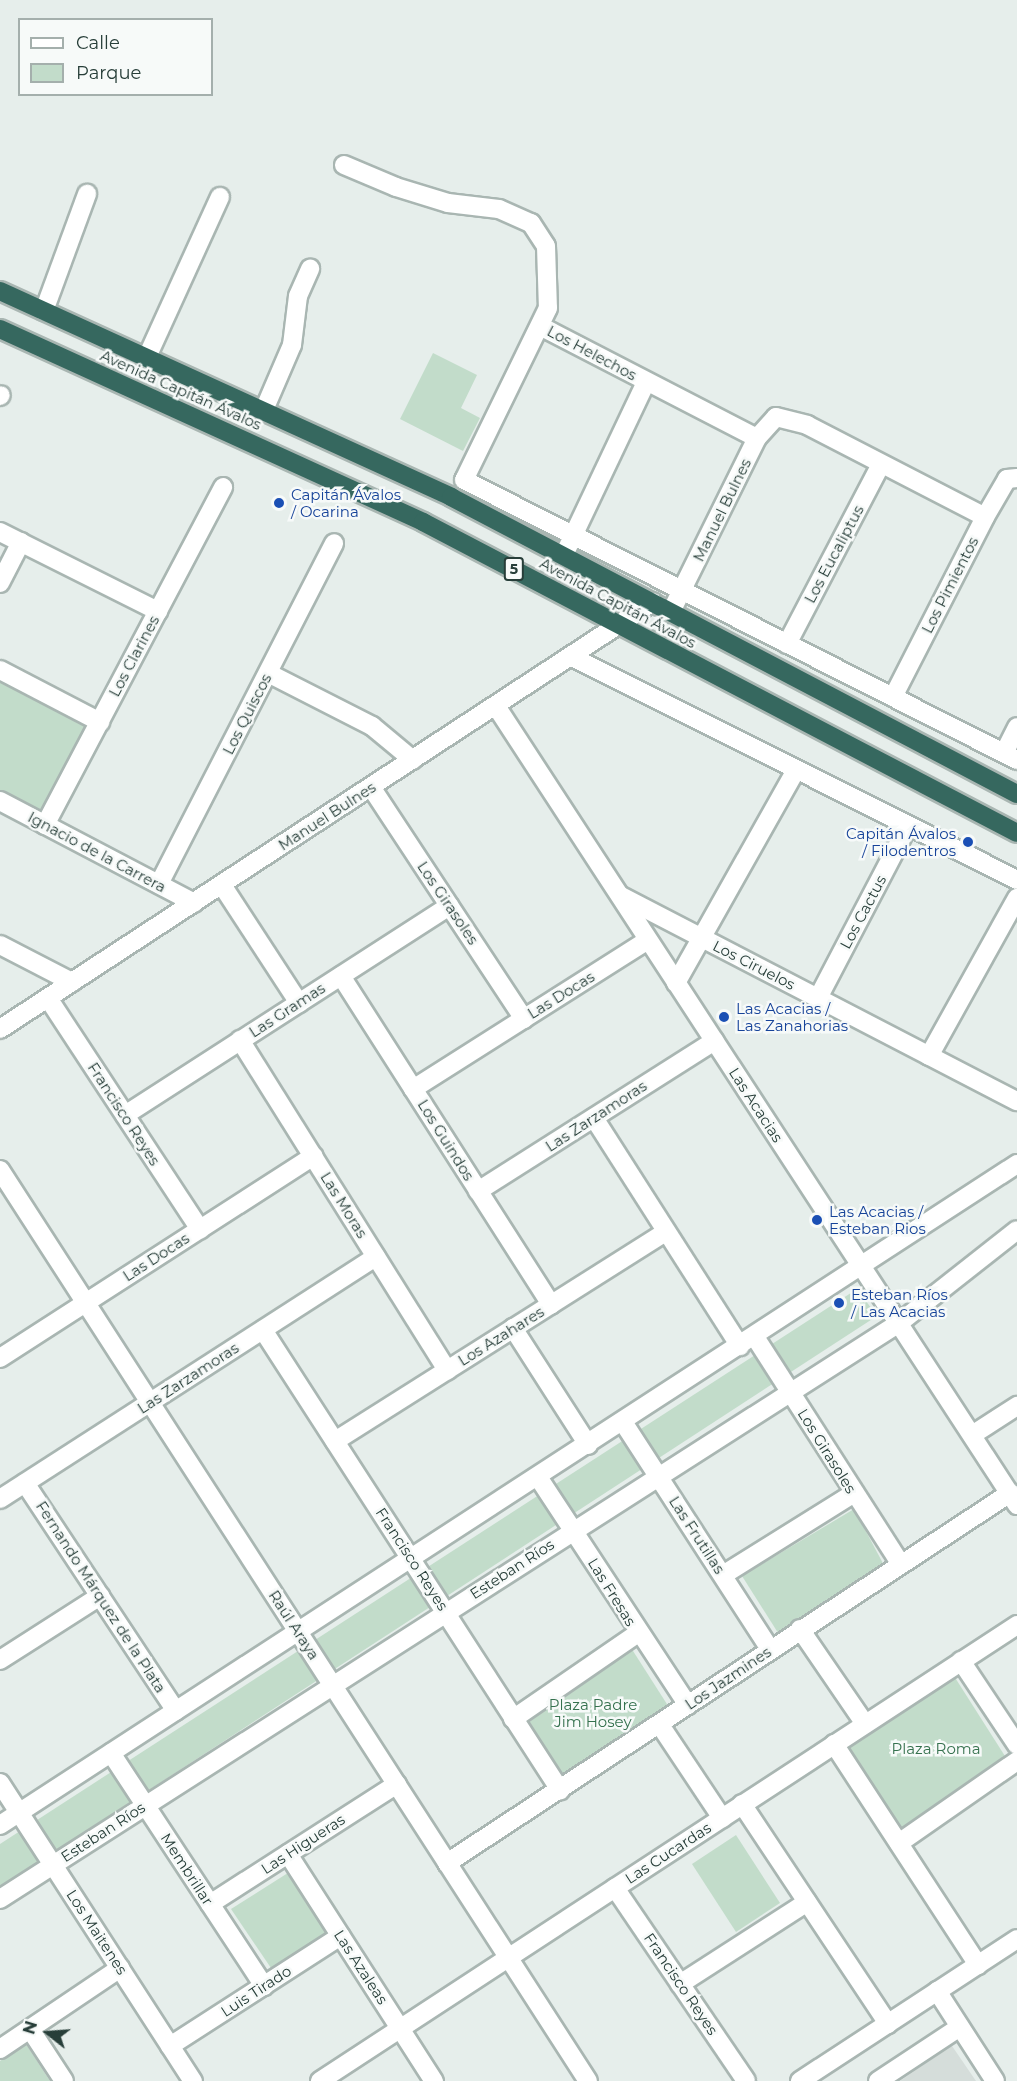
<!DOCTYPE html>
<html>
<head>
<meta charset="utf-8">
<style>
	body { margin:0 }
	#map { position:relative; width:1017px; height:2081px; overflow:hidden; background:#e6eeeb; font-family:Montserrat,sans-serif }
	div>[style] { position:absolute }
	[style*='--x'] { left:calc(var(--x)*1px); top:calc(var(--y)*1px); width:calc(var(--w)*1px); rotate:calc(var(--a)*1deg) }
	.built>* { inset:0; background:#d5ddda }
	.green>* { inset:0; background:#c2dcca }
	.roads { filter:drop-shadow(2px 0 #a9b6b2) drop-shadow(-2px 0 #a9b6b2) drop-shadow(0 2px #a9b6b2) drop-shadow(0 -2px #a9b6b2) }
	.minor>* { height:18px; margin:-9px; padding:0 9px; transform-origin:9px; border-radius:9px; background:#fff }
	.highway>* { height:18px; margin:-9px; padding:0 9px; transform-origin:9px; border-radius:9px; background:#36685f }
	.dots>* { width:16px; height:16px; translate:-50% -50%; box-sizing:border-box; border:3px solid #f7faf9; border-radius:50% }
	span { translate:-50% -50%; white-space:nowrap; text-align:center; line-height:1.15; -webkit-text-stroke:5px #f7faf9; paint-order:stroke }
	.shield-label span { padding:2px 4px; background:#f7faf9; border:2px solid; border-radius:4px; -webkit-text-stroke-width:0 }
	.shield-label { font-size:14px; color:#273e39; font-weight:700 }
	.street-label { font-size:15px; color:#273e39 }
	.transit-label { font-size:15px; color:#164399 }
	.left { translate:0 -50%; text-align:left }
	.right { translate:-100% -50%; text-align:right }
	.park-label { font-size:15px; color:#35714e }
	.legend { position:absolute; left:18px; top:18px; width:195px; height:78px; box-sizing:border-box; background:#f7faf9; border:2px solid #a4afac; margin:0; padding:8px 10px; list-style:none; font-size:18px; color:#273e39 }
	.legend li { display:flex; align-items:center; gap:12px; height:30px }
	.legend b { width:30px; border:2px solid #a4afac }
	.north { position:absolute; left:18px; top:2003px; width:60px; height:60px; -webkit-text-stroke:4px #f7faf9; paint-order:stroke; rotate:287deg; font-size:16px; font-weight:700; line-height:24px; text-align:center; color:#273e39 }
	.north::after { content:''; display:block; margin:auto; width:21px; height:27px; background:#273e39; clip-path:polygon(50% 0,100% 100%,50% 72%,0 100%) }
</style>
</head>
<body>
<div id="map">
	<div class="built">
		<div style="clip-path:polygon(952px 2046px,976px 2081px,900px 2081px,951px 2046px)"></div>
	</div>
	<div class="green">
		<div style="clip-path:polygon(433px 353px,477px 375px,461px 408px,480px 418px,463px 451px,400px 419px)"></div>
		<div style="clip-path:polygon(0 679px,86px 724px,39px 816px,0 796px)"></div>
		<div style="clip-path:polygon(857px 1289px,877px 1316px,0 1887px,0 1844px)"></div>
		<div style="clip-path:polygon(854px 1509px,886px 1569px,780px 1636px,742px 1576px)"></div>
		<div style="clip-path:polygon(626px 1640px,672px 1712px,559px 1785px,513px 1714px)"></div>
		<div style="clip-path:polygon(954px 1676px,1010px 1764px,900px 1831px,849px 1746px)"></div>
		<div style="clip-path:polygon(736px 1835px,780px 1903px,736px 1932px,692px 1864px)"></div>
		<div style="clip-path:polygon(291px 1871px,332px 1929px,271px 1968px,231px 1909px)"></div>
		<div style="clip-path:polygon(26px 2044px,50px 2081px,0 2081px,0 2061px)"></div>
	</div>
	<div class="roads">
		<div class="minor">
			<div style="--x:344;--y:165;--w:56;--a:22.9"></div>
			<div style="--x:396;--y:187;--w:54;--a:17.1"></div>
			<div style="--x:448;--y:203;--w:51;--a:6.7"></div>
			<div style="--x:499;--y:209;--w:35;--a:24"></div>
			<div style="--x:531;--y:223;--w:27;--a:57"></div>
			<div style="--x:546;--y:246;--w:62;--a:88.2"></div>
			<div style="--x:548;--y:308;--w:191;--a:116"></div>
			<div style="--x:464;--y:480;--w:620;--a:26.85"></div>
			<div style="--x:44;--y:311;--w:125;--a:-69.8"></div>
			<div style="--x:540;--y:326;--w:244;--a:27.3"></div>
			<div style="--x:147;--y:357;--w:176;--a:-65.5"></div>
			<div style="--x:0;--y:396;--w:1;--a:-45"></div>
			<div style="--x:264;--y:410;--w:71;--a:-66.7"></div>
			<div style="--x:292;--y:345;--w:49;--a:-83"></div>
			<div style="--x:298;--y:296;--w:30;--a:-66"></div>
			<div style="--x:0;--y:532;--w:177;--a:26.6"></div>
			<div style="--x:564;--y:555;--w:191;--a:-64.6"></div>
			<div style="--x:0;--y:583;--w:46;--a:-62.9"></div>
			<div style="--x:671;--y:612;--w:194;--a:-63.7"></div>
			<div style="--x:757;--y:438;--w:28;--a:-48"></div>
			<div style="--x:776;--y:417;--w:32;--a:14"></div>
			<div style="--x:807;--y:425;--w:200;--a:27.3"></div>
			<div style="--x:787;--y:644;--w:203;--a:-62.4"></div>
			<div style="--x:572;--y:657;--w:498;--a:26.6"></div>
			<div style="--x:0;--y:670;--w:113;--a:27.5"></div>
			<div style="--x:268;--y:673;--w:117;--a:27"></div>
			<div style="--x:372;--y:726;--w:53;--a:39.7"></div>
			<div style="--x:893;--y:697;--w:202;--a:-62.9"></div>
			<div style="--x:985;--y:517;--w:44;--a:-59.9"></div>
			<div style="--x:1007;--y:479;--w:10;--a:-6"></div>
			<div style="--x:496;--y:706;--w:954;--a:56.89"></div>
			<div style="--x:1004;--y:753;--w:29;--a:-63"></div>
			<div style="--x:371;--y:787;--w:278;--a:56.6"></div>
			<div style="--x:0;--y:801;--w:219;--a:27.7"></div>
			<div style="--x:45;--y:825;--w:382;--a:-62.2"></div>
			<div style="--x:159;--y:884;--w:383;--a:-62.8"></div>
			<div style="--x:222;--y:885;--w:141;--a:56.9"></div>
			<div style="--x:621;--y:896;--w:446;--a:27.4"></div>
			<div style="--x:0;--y:945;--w:81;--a:27.2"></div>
			<div style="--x:341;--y:976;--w:390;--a:57.4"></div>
			<div style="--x:676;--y:983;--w:244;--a:-60.6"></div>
			<div style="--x:48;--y:998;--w:277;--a:56.7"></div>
			<div style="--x:818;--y:998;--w:194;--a:-62.4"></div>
			<div style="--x:0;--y:1029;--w:780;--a:-33.18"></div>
			<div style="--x:240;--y:1040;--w:390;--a:57.9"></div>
			<div style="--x:929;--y:1056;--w:181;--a:-60.9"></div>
			<div style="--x:413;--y:1089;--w:278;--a:-32.4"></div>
			<div style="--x:125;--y:1115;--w:386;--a:-32.8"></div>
			<div style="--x:594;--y:1118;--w:271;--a:57.4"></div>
			<div style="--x:0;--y:1170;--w:1084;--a:57.16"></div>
			<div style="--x:478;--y:1191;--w:280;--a:-32.4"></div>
			<div style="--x:513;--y:1328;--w:139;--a:57.3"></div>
			<div style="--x:263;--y:1330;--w:548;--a:57.15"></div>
			<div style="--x:755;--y:1337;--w:270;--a:57.3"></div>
			<div style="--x:0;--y:1358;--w:373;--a:-32.8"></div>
			<div style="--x:623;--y:1422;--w:270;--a:57.1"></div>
			<div style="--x:972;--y:1435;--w:54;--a:-32.8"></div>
			<div style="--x:335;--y:1441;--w:391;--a:-32.3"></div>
			<div style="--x:538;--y:1477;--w:273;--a:56.7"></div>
			<div style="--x:25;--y:1483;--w:273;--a:56.5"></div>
			<div style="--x:0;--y:1499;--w:447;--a:-32.8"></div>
			<div style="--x:723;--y:1575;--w:155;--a:-32"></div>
			<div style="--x:800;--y:1629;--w:115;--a:55.6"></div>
			<div style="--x:0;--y:1660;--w:119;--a:-32.6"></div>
			<div style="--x:961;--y:1661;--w:101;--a:56.3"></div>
			<div style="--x:513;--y:1719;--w:152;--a:-34.5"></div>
			<div style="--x:660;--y:1725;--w:112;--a:56.3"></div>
			<div style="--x:834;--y:1744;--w:264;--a:56.9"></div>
			<div style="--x:111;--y:1753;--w:279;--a:56.7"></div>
			<div style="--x:0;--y:1783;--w:355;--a:57.1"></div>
			<div style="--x:742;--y:1804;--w:264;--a:56.4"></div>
			<div style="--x:0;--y:1825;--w:1213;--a:-33.02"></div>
			<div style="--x:899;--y:1843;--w:144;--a:-34.8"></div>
			<div style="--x:288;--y:1854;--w:270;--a:57.3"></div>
			<div style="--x:447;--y:1863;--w:674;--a:-33.31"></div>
			<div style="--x:615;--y:1888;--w:233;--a:55.8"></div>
			<div style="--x:0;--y:1899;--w:1068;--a:-32.65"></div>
			<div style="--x:899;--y:1323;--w:150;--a:-38.2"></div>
			<div style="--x:210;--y:1904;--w:222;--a:-32.7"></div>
			<div style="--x:680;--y:1984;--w:151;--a:-32.8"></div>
			<div style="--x:937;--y:1991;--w:107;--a:57.2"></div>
			<div style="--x:30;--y:2029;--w:62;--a:56.8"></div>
			<div style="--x:170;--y:2046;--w:203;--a:-32.8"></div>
			<div style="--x:0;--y:2049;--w:145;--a:-34"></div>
			<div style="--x:320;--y:2081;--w:833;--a:-33.19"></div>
			<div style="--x:800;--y:2081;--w:259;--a:-33.2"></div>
			<div style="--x:878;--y:2081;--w:98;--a:-33.4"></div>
		</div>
		<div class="highway">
			<div style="--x:0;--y:291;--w:496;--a:24.5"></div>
			<div style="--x:451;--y:497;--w:639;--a:27.69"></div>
			<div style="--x:0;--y:329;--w:465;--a:24.5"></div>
			<div style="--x:423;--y:522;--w:670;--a:27.64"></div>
		</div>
	</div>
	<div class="dots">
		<div style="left:279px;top:503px;background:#1a4fb4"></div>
		<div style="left:968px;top:842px;background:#1a4fb4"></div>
		<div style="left:724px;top:1017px;background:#1a4fb4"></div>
		<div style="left:817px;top:1220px;background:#1a4fb4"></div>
		<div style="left:839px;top:1303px;background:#1a4fb4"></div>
	</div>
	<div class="shield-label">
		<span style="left:514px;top:569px">5</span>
	</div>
	<div class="street-label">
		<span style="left:592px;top:353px;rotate:28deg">Los Helechos</span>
		<span style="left:181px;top:390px;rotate:24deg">Avenida Capitán Ávalos</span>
		<span style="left:722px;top:510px;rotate:-64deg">Manuel Bulnes</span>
		<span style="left:834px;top:554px;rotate:-62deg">Los Eucaliptus</span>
		<span style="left:950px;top:585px;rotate:-63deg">Los Pimientos</span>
		<span style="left:618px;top:603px;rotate:28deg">Avenida Capitán Ávalos</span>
		<span style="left:134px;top:656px;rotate:-62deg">Los Clarines</span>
		<span style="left:247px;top:714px;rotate:-63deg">Los Quiscos</span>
		<span style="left:327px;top:816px;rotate:-33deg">Manuel Bulnes</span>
		<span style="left:97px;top:852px;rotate:28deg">Ignacio de la Carrera</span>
		<span style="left:448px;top:903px;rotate:56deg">Los Girasoles</span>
		<span style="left:863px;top:912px;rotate:-62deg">Los Cactus</span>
		<span style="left:754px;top:965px;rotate:27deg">Los Ciruelos</span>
		<span style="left:561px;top:995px;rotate:-32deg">Las Docas</span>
		<span style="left:287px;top:1010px;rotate:-33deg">Las Gramas</span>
		<span style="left:756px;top:1105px;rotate:57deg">Las Acacias</span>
		<span style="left:124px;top:1114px;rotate:57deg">Francisco Reyes</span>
		<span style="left:596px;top:1116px;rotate:-33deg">Las Zarzamoras</span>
		<span style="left:446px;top:1140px;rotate:58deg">Los Guindos</span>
		<span style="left:344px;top:1205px;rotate:58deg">Las Moras</span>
		<span style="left:156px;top:1257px;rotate:-33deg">Las Docas</span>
		<span style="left:501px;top:1336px;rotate:-32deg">Los Azahares</span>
		<span style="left:188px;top:1378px;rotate:-33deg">Las Zarzamoras</span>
		<span style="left:827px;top:1451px;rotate:58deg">Los Girasoles</span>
		<span style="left:697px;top:1535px;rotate:57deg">Las Frutillas</span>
		<span style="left:412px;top:1559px;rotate:57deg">Francisco Reyes</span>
		<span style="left:512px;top:1569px;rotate:-33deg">Esteban Ríos</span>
		<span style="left:612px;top:1592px;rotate:58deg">Las Fresas</span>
		<span style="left:101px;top:1597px;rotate:57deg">Fernando Márquez de la Plata</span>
		<span style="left:294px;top:1625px;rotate:57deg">Raúl Araya</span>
		<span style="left:728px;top:1678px;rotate:-34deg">Los Jazmines</span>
		<span style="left:103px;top:1832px;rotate:-33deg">Esteban Ríos</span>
		<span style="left:303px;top:1844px;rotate:-33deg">Las Higueras</span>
		<span style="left:668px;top:1853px;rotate:-33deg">Las Cucardas</span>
		<span style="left:187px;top:1869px;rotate:57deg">Membrillar</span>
		<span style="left:97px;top:1932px;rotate:57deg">Los Maitenes</span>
		<span style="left:361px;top:1967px;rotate:57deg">Las Azaleas</span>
		<span style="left:681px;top:1984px;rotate:56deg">Francisco Reyes</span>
		<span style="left:256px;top:1991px;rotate:-33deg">Luis Tirado</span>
	</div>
	<div class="transit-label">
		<span class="left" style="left:291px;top:503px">Capitán Ávalos<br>/ Ocarina</span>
		<span class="right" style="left:956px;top:842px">Capitán Ávalos<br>/ Filodentros</span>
		<span class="left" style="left:736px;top:1017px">Las Acacias /<br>Las Zanahorias</span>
		<span class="left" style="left:829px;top:1220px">Las Acacias /<br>Esteban Rios</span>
		<span class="left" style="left:851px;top:1303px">Esteban Ríos<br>/ Las Acacias</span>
	</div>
	<div class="park-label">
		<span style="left:593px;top:1713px">Plaza Padre<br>Jim Hosey</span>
		<span style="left:936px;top:1749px">Plaza Roma</span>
	</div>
	<ul class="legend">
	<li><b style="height:8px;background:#fff"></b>Calle</li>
	<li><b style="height:16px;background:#c2dcca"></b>Parque</li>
	</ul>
	<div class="north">N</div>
</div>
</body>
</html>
